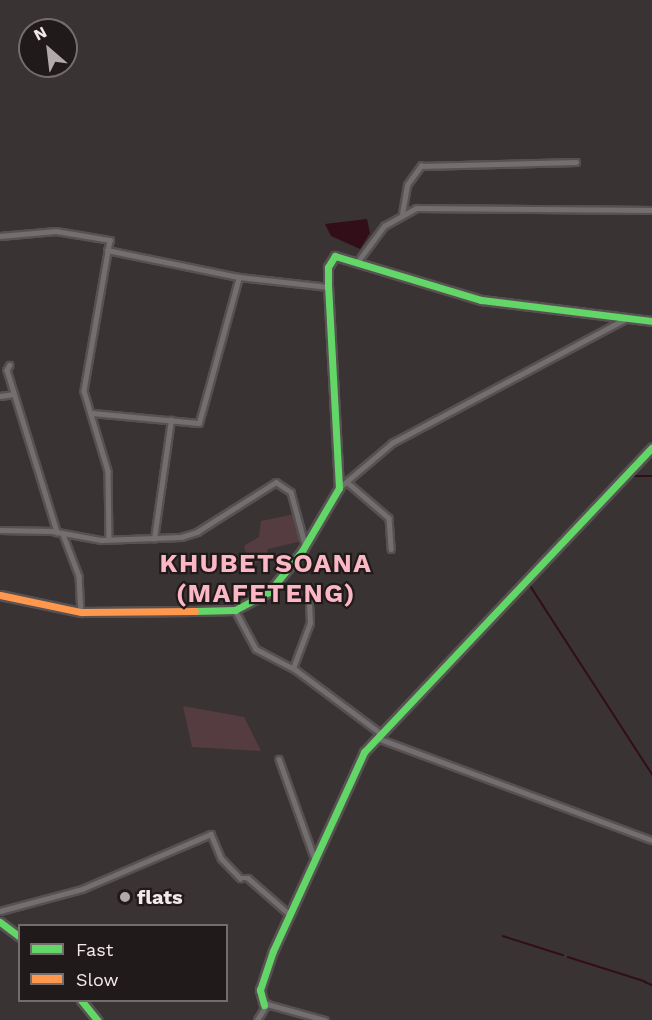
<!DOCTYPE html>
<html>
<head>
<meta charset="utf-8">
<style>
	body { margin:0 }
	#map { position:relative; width:652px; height:1020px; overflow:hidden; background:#3a3334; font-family:"Work Sans",sans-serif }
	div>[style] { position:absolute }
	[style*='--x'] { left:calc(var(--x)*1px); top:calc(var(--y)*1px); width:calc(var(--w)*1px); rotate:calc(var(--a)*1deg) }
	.green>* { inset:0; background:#553c41 }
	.water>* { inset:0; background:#310e18 }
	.stream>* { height:1.5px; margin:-0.75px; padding:0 0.75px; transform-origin:0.75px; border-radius:0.75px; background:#310e18 }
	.roads { filter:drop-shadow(2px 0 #575152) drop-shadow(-2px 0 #575152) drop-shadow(0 2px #575152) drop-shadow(0 -2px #575152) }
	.street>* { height:4.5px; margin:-2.25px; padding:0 2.25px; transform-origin:2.25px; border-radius:2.25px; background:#736e6f }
	.fast>* { height:7px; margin:-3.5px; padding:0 3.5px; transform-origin:3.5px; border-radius:3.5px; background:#63d668 }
	.slow>* { height:7px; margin:-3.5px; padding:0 3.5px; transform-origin:3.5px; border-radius:3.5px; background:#ff974d }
	.dots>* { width:16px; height:16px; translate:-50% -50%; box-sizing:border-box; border:3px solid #201a1b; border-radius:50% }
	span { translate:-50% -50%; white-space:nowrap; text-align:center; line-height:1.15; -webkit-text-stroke:4.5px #201a1b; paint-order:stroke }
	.poi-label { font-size:20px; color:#f1e9ea; font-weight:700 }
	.left { translate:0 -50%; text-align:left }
	.district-label { font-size:26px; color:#fbb7c4; font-weight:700; letter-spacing:1.5px }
	.legend { position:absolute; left:18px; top:924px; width:210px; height:78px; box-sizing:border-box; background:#201a1b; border:2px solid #746d6e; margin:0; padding:8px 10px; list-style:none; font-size:18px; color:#f1e9ea }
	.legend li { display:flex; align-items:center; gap:12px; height:30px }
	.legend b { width:30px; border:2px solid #746d6e }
	.north { position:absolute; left:18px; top:18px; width:60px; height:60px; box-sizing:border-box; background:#201a1b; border:2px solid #746d6e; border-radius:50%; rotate:332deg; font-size:16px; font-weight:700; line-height:24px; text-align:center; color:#f1e9ea }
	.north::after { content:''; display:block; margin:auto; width:21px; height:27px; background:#b1a9aa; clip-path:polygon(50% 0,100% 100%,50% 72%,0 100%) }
</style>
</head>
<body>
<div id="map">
	<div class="green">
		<div style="clip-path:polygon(295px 514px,302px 541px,268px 549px,265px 558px,250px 566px,244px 546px,259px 537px,261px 521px)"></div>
		<div style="clip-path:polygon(183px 706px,244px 717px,261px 751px,192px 747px)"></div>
	</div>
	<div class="water">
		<div style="clip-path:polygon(367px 219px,370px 233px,360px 249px,331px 236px,325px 224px)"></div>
	</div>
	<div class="stream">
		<div style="--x:630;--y:476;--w:22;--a:0"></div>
		<div style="--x:528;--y:582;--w:229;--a:57.1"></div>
		<div style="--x:503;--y:936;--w:63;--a:17.6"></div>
		<div style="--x:568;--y:957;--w:80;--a:17.5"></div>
		<div style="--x:645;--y:982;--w:8;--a:23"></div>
	</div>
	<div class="roads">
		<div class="street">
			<div style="--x:402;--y:214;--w:29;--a:-80"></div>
			<div style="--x:407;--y:185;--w:24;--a:-54"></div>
			<div style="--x:421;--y:166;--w:155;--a:-1.5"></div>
			<div style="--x:0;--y:236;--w:56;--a:-5.1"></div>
			<div style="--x:56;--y:231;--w:55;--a:9.5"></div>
			<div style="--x:110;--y:240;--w:153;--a:99.8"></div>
			<div style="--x:84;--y:391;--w:84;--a:73.3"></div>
			<div style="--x:108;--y:471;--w:68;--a:89.2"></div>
			<div style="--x:107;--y:250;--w:135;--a:11.6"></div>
			<div style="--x:239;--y:277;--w:90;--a:6.4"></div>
			<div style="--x:358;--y:261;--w:44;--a:-53.4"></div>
			<div style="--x:384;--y:226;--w:37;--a:-29"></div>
			<div style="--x:416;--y:208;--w:236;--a:0.5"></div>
			<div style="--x:10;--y:365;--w:6;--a:121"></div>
			<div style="--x:7;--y:370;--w:170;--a:72.8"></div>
			<div style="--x:0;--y:396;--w:14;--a:-8"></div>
			<div style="--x:92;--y:413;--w:107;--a:5.3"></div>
			<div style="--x:199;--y:423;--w:151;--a:-74.7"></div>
			<div style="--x:347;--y:482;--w:55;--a:40.6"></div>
			<div style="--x:389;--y:518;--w:31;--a:86"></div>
			<div style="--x:339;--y:488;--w:70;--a:-40.3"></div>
			<div style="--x:392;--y:443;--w:262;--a:-28"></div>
			<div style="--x:0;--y:530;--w:52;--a:1.1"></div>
			<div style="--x:52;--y:531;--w:50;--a:10.4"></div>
			<div style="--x:101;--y:540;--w:80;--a:-2.1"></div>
			<div style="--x:181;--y:537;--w:17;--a:-17"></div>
			<div style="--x:197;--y:532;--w:93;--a:-32.3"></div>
			<div style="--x:276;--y:482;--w:18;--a:34"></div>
			<div style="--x:291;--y:492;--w:54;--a:74.9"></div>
			<div style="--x:63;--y:534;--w:45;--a:69.1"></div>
			<div style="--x:79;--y:576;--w:36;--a:87"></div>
			<div style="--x:154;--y:539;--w:120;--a:-81.9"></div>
			<div style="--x:235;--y:610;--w:44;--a:61.7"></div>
			<div style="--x:256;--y:649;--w:45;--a:27.7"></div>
			<div style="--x:296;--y:670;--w:107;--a:36.7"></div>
			<div style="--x:293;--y:668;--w:48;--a:-69.3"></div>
			<div style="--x:310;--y:623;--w:22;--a:-93"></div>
			<div style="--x:380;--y:739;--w:290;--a:20.4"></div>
			<div style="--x:279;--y:759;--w:104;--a:70.3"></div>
			<div style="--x:0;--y:911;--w:85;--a:-15"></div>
			<div style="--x:82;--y:889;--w:140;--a:-23.1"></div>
			<div style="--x:211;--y:834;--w:26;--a:67"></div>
			<div style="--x:221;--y:858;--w:28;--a:46"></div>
			<div style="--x:240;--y:878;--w:8;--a:0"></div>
			<div style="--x:248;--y:878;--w:53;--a:41.2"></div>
			<div style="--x:257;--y:1020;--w:19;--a:-58"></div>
			<div style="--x:267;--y:1004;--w:60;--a:15.4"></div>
		</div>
		<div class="fast">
			<div style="--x:195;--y:611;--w:40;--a:-1.4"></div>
			<div style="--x:235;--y:610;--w:38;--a:-28"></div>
			<div style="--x:269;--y:592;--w:53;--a:-51.2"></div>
			<div style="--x:302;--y:551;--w:73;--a:-59.6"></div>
			<div style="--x:339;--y:488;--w:201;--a:-93.1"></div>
			<div style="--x:328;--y:287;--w:20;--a:-90"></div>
			<div style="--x:328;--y:267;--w:13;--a:-58"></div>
			<div style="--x:335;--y:256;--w:152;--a:16.8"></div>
			<div style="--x:481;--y:300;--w:172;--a:7"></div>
			<div style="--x:0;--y:922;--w:25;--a:37"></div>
			<div style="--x:81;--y:1000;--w:26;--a:51"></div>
			<div style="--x:264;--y:1005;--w:16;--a:-105"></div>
			<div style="--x:260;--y:990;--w:41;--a:-71.6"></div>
			<div style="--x:273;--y:951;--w:219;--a:-65.4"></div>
			<div style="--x:364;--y:752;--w:419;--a:-46.6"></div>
		</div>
		<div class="slow">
			<div style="--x:0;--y:595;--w:83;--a:11.9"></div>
			<div style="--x:81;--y:612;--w:114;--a:-0.5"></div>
		</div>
	</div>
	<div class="dots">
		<div style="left:125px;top:897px;background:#b1a9aa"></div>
	</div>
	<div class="poi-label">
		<span class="left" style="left:137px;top:897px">flats</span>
	</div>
	<div class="district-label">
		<span style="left:266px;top:579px">KHUBETSOANA<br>(MAFETENG)</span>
	</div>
	<ul class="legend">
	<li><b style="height:8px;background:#63d668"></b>Fast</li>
	<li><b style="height:8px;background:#ff974d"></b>Slow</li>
	</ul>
	<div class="north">N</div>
</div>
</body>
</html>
